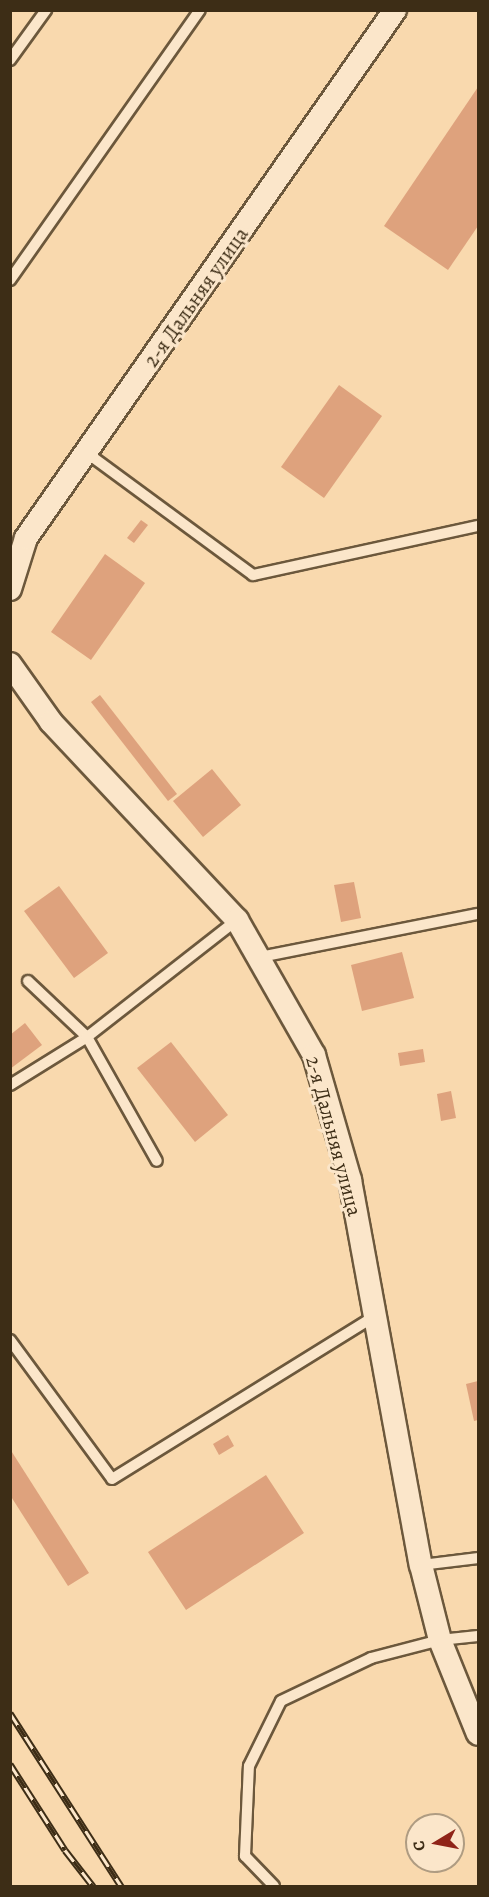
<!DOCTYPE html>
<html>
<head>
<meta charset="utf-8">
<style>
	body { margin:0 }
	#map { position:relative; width:489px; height:1897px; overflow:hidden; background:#f9d9ae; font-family:Alegreya,serif }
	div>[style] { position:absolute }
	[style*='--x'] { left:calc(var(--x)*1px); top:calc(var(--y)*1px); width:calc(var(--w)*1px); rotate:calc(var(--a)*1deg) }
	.building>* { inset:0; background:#dea27d }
	.roads { filter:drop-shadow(2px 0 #6c583c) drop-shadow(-2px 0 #6c583c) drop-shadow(0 2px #6c583c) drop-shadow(0 -2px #6c583c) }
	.service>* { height:10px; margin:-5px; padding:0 5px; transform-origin:5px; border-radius:5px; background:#fbe6ca }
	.minor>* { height:22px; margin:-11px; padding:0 11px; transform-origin:11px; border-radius:11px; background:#fbe6ca }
	.rail>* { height:7px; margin-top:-3.5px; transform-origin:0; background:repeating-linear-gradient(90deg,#fbe6ca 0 14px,#3d2d16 0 28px); box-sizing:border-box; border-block:2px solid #3d2d16 }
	span { translate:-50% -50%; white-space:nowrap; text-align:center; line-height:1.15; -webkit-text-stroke:6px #fbe6ca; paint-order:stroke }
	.street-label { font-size:21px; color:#3d2d16 }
	.frame { position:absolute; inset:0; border:12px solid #3d2d16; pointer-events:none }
	.north { position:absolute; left:405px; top:1813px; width:60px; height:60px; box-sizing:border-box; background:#fbe6ca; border:2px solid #af9c82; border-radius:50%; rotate:260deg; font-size:16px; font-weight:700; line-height:24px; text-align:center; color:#3d2d16 }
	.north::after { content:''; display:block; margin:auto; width:21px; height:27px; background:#8f2418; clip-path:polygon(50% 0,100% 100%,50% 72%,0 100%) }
</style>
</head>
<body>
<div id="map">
	<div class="building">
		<div style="clip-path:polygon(478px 87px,478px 226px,448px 270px,384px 226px)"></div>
		<div style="clip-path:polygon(339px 385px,382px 416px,324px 498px,281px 467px)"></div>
		<div style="clip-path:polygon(141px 520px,148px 525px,134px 543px,127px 538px)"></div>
		<div style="clip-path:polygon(105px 554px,145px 583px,91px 660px,51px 632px)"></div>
		<div style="clip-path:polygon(100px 695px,177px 794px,168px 801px,91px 702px)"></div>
		<div style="clip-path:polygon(212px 769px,241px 805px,203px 837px,173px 801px)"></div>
		<div style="clip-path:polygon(354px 882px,361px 918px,341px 922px,334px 885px)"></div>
		<div style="clip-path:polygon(59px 886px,108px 953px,74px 978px,24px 911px)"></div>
		<div style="clip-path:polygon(402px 952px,414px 998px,362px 1011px,351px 965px)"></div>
		<div style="clip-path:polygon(25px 1023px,42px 1045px,10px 1069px,10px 1035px)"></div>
		<div style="clip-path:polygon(171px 1042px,228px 1115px,195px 1142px,137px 1068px)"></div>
		<div style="clip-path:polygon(423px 1049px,425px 1062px,400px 1066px,398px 1053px)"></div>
		<div style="clip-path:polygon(451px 1091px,456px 1118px,441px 1121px,437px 1094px)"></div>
		<div style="clip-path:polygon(478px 1381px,478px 1420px,474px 1421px,466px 1384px)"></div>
		<div style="clip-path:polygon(228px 1435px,234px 1446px,219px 1455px,213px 1444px)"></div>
		<div style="clip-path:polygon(10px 1449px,89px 1573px,68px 1586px,10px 1495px)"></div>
		<div style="clip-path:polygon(266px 1475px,304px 1533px,186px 1610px,148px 1552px)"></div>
	</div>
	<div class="roads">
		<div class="service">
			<div style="--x:10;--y:60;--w:62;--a:-54.2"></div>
			<div style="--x:10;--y:280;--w:330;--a:-54.9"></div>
			<div style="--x:87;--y:453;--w:206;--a:36.3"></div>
			<div style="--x:253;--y:575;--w:230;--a:-12.3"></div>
			<div style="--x:260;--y:957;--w:222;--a:-11.2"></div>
			<div style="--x:28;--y:981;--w:81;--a:43.5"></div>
			<div style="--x:87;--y:1037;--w:142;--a:60.6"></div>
			<div style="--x:10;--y:1085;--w:91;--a:-31.9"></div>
			<div style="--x:87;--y:1037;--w:190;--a:-38"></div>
			<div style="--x:10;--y:1340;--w:172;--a:53.7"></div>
			<div style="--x:112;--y:1479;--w:307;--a:-31.8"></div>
			<div style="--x:421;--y:1565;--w:57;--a:-7"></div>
			<div style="--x:274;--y:1886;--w:42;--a:-134"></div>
			<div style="--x:245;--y:1856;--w:90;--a:-87.5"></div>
			<div style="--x:249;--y:1766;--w:72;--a:-63.8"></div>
			<div style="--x:281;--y:1701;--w:100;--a:-25.5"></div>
			<div style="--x:371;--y:1658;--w:71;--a:-14.6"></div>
			<div style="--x:440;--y:1640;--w:38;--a:-6"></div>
		</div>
		<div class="minor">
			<div style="--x:10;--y:589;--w:53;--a:-72.6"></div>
			<div style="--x:26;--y:538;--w:644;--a:-55.05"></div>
			<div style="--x:10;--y:664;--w:71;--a:54.7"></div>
			<div style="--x:51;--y:722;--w:272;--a:46.8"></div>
			<div style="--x:237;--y:920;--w:155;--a:60.3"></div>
			<div style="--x:314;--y:1055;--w:130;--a:73.9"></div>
			<div style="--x:350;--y:1180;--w:391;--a:79.6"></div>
			<div style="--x:421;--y:1565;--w:77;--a:75.8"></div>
			<div style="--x:440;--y:1640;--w:101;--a:68"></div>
		</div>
	</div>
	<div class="rail">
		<div style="--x:10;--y:1713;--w:206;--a:57.3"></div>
		<div style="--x:10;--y:1764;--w:102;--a:57.4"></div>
		<div style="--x:65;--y:1850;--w:46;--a:52.1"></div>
	</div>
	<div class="street-label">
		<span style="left:196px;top:297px;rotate:-55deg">2-я Дальняя улица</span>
		<span style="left:334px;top:1136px;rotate:75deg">2-я Дальняя улица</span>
	</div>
	<div class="frame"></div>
	<div class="north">С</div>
</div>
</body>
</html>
